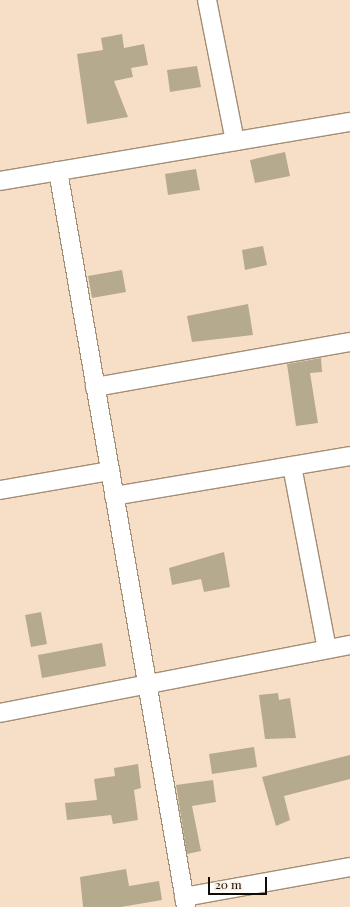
<!DOCTYPE html>
<html>
<head>
<meta charset="utf-8">
<style>
	body { margin:0 }
	#map { position:relative; width:350px; height:907px; overflow:hidden; background:#f6dfc6; font-family:"Playfair Display",serif }
	div>[style] { position:absolute }
	[style*='--x'] { left:calc(var(--x)*1px); top:calc(var(--y)*1px); width:calc(var(--w)*1px); rotate:calc(var(--a)*1deg) }
	.building>* { inset:0; background:#b5aa8d }
	.roads { filter:drop-shadow(1px 0 #a38e76) drop-shadow(-1px 0 #a38e76) drop-shadow(0 1px #a38e76) drop-shadow(0 -1px #a38e76) }
	.minor>* { height:18px; margin:-9px; padding:0 9px; transform-origin:9px; border-radius:9px; background:#fff }
	span { translate:-50% -50%; white-space:nowrap; text-align:center; line-height:1.15; -webkit-text-stroke:3px #fceedf; paint-order:stroke }
	.scale { position:absolute; left:208px; top:877px; width:59px; height:18px; box-sizing:border-box; border:2px solid #120a04; border-top:0; padding-left:5px; font-size:12px; line-height:14px; white-space:nowrap; color:#120a04; -webkit-text-stroke:3px #fceedf; paint-order:stroke }
</style>
</head>
<body>
<div id="map">
	<div class="building">
		<div style="clip-path:polygon(122px 34px,124px 48px,144px 44px,148px 65px,131px 68px,133px 77px,114px 81px,128px 117px,87px 124px,77px 54px,103px 50px,101px 38px)"></div>
		<div style="clip-path:polygon(197px 66px,201px 87px,170px 92px,167px 70px)"></div>
		<div style="clip-path:polygon(285px 152px,290px 176px,255px 183px,250px 160px)"></div>
		<div style="clip-path:polygon(196px 169px,200px 190px,168px 195px,165px 174px)"></div>
		<div style="clip-path:polygon(263px 246px,267px 265px,245px 270px,242px 250px)"></div>
		<div style="clip-path:polygon(122px 270px,126px 292px,92px 298px,88px 276px)"></div>
		<div style="clip-path:polygon(248px 304px,253px 335px,192px 342px,187px 316px)"></div>
		<div style="clip-path:polygon(321px 358px,322px 372px,310px 373px,318px 423px,296px 426px,287px 364px)"></div>
		<div style="clip-path:polygon(224px 552px,230px 587px,204px 592px,201px 579px,172px 585px,169px 568px)"></div>
		<div style="clip-path:polygon(41px 612px,47px 644px,31px 647px,25px 615px)"></div>
		<div style="clip-path:polygon(102px 643px,106px 666px,42px 678px,38px 655px)"></div>
		<div style="clip-path:polygon(278px 693px,279px 700px,290px 698px,296px 738px,265px 739px,259px 695px)"></div>
		<div style="clip-path:polygon(254px 747px,257px 767px,212px 774px,209px 754px)"></div>
		<div style="clip-path:polygon(350px 755px,350px 779px,284px 796px,290px 820px,276px 826px,262px 777px)"></div>
		<div style="clip-path:polygon(138px 764px,141px 788px,134px 790px,138px 820px,113px 824px,111px 815px,67px 820px,65px 803px,97px 800px,94px 779px,115px 776px,114px 768px)"></div>
		<div style="clip-path:polygon(213px 780px,216px 802px,192px 806px,201px 851px,187px 854px,176px 785px)"></div>
		<div style="clip-path:polygon(126px 869px,129px 886px,159px 881px,162px 900px,121px 907px,83px 907px,80px 877px)"></div>
	</div>
	<div class="roads">
		<div class="minor">
			<div style="--x:207;--y:0;--w:144;--a:78.8"></div>
			<div style="--x:58;--y:171;--w:747;--a:80.13"></div>
			<div style="--x:0;--y:181;--w:355;--a:-9.6"></div>
			<div style="--x:95;--y:387;--w:259;--a:-10"></div>
			<div style="--x:292;--y:466;--w:186;--a:79.2"></div>
			<div style="--x:0;--y:490;--w:112;--a:-9.8"></div>
			<div style="--x:114;--y:496;--w:239;--a:-9.6"></div>
			<div style="--x:0;--y:713;--w:357;--a:-11"></div>
			<div style="--x:184;--y:897;--w:169;--a:-10.2"></div>
		</div>
	</div>
	<div class="scale">20 m</div>
</div>
</body>
</html>
